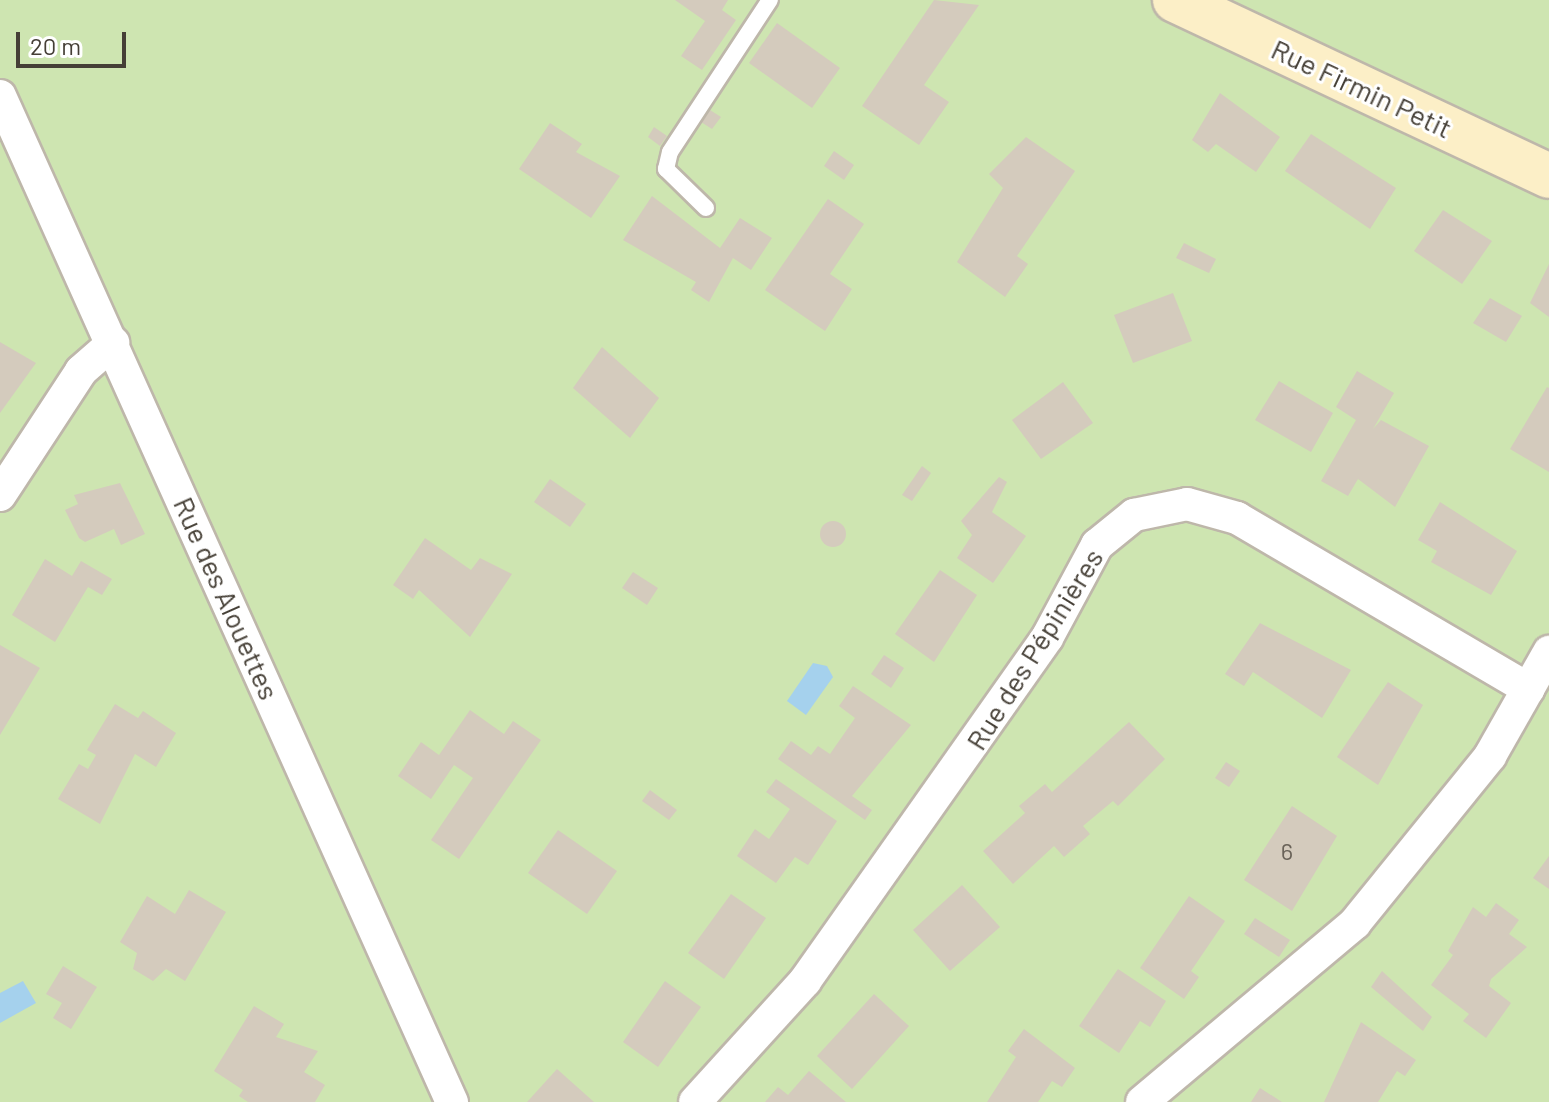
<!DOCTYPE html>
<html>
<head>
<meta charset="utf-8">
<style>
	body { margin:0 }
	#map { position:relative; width:1549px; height:1102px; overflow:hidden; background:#f3efe7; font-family:Barlow,sans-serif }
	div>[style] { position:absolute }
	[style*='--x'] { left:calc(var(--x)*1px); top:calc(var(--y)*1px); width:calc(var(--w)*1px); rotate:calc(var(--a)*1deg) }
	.green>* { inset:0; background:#cee5b1 }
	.water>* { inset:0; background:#a5d1ed }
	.building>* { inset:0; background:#d4cbbd }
	.round { border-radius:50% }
	.roads { filter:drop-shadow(2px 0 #beb7aa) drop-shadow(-2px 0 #beb7aa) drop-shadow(0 2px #beb7aa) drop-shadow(0 -2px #beb7aa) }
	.lane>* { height:16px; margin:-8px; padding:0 8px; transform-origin:8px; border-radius:8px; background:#fff }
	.street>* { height:32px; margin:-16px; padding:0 16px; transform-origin:16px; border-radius:16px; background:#fff }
	.secondary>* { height:44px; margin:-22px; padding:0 22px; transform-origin:22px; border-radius:22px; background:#fcefc7 }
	span { translate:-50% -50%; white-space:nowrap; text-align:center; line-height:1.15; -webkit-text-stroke:6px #fff; paint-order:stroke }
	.number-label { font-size:24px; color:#696258 }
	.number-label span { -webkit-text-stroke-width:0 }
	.street-label { font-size:28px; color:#453f36 }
	.scale { position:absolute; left:16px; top:32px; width:110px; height:36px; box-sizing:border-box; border:4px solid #453f36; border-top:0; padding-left:10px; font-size:24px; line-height:28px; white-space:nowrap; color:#453f36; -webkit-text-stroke:6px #fff; paint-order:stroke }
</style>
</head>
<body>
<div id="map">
	<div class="green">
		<div style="clip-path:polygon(0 0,1549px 0,1549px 1102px,0 1102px)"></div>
	</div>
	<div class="water">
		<div style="clip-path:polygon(813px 663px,827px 666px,833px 677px,806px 715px,787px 701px)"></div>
		<div style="clip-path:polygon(23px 981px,36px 1003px,0 1023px,0 993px)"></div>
	</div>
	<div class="building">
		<div style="clip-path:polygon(675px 0,728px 0,722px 10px,736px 20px,702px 70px,681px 56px,705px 21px)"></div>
		<div style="clip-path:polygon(934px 0,979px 5px,924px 85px,949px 102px,919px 145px,862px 106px)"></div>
		<div style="clip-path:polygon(777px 23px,840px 68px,812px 108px,749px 63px)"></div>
		<div style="clip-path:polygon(1220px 93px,1280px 137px,1256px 172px,1216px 144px,1208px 152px,1192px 140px)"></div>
		<div style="clip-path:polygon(710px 110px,721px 117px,712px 129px,701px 122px)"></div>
		<div style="clip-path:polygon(550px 123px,582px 144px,576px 152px,620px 176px,591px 218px,519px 169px)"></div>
		<div style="clip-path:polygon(654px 127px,667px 136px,660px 146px,648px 137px)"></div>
		<div style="clip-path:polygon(1311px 134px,1396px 188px,1370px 229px,1285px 171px)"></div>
		<div style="clip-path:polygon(1026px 137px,1075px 171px,1017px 256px,1028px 264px,1005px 297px,957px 262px,1003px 188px,989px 174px)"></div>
		<div style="clip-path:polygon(834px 151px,854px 165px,844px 180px,824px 166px)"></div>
		<div style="clip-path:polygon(652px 196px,720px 248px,740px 218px,772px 238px,751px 270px,733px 258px,709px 302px,691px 290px,696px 282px,623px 240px)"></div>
		<div style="clip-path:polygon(828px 199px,864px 224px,830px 274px,852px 289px,825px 331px,765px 290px)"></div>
		<div style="clip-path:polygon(1443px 210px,1492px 241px,1462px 284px,1414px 251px)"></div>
		<div style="clip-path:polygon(1184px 243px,1216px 259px,1209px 273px,1176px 258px)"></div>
		<div style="clip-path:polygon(1549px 264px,1549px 317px,1530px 303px)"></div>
		<div style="clip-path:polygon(1173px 293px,1192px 341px,1133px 363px,1114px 315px)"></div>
		<div style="clip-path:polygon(1490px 298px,1522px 316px,1506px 342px,1473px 323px)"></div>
		<div style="clip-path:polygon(0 342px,36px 363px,0 413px)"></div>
		<div style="clip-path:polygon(602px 347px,659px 398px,630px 438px,573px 388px)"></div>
		<div style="clip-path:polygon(1357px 371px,1394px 393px,1373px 429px,1381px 420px,1429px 446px,1395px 507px,1358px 479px,1348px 496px,1321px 481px,1356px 420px,1336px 407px)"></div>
		<div style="clip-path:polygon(1279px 381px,1333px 413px,1311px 452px,1255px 420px)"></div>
		<div style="clip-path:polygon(1063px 382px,1093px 423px,1041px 459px,1012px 420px)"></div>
		<div style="clip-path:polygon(1547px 387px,1549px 388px,1549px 472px,1510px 449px)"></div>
		<div style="clip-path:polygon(922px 466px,931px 473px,912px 501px,902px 495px)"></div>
		<div style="clip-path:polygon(999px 477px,1007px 482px,992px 512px,1026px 536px,993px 583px,957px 558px,972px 535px,961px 521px)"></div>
		<div style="clip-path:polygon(550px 479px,586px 504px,570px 527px,534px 502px)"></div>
		<div style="clip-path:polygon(120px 483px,145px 534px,121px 545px,114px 529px,85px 542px,79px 538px,65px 510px,78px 504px,74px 495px)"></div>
		<div style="clip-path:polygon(1440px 502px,1517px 551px,1491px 595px,1431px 562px,1437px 551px,1418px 540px)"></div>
		<div class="round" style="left:820px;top:521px;width:26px;height:26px"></div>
		<div style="clip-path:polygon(425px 538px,471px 570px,480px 558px,512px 574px,470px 637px,419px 590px,413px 599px,393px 585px)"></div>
		<div style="clip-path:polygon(45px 559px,72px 576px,81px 561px,112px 579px,102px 595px,88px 587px,55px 642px,12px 615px)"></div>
		<div style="clip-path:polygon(940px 570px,977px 595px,934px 662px,895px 634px)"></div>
		<div style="clip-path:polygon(633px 572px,658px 588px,647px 605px,622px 588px)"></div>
		<div style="clip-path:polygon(1260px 623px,1351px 670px,1322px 718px,1253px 672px,1244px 686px,1225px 674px)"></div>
		<div style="clip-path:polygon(0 645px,40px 668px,0 735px)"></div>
		<div style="clip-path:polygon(884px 655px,904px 668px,891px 688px,871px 674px)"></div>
		<div style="clip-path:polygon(1388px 682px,1423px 705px,1378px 785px,1337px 757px)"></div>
		<div style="clip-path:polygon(853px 686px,911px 725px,852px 796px,872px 810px,865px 820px,778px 759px,791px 741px,811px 755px,818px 746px,830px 754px,855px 718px,839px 706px)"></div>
		<div style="clip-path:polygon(115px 704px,138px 718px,143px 711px,176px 733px,156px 767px,135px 754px,100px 824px,58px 799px,79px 764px,88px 769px,96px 755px,87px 750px)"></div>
		<div style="clip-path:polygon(470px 710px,504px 734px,513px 721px,541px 740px,459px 859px,431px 840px,473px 778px,454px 765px,431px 799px,398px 776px,421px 742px,439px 755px)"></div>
		<div style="clip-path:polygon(1129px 722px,1165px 759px,1118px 806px,1113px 801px,1083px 826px,1090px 834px,1064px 857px,1054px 846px,1013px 884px,983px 851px,1025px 813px,1019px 806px,1045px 784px,1052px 792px)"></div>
		<div style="clip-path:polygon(1226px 762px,1240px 771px,1229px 787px,1215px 778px)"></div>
		<div style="clip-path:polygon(776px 779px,837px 821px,808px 865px,795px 857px,776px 883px,737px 856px,755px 829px,769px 839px,790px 809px,766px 792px)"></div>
		<div style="clip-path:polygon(650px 790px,677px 810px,669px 820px,642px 801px)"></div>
		<div style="clip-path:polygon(1292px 806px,1337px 836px,1292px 911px,1244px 880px)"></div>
		<div style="clip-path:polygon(558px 830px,617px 871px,587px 914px,528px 873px)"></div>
		<div style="clip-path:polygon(1549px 856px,1549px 889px,1533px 878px)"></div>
		<div style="clip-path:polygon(962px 885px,1000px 927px,950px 971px,913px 930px)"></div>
		<div style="clip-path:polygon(189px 890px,226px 912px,185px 981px,166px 969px,153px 981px,133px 969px,137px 953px,120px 942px,147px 896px,175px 914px)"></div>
		<div style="clip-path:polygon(731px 894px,766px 918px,724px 979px,688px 953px)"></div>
		<div style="clip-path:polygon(1189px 896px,1225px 921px,1191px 971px,1199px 977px,1184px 999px,1140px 968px)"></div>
		<div style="clip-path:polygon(1496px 903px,1519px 920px,1509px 934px,1527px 947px,1491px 979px,1489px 986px,1511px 1003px,1486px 1038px,1463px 1021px,1469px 1014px,1431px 985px,1453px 955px,1448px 951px,1473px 907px,1486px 917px)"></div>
		<div style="clip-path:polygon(1255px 918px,1290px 940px,1279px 957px,1244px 934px)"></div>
		<div style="clip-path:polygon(63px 966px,97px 987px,71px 1029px,53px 1018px,62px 1003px,46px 994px)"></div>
		<div style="clip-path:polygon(1118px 969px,1166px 1001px,1150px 1027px,1140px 1021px,1119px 1053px,1079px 1026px)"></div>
		<div style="clip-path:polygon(1382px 971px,1432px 1017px,1423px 1031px,1371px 987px)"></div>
		<div style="clip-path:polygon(665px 981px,701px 1007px,658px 1067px,623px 1042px)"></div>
		<div style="clip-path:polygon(874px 994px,909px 1026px,852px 1089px,817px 1056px)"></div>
		<div style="clip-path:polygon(254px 1006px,284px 1024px,276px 1037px,318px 1051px,304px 1072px,325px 1085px,315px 1102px,248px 1102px,239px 1096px,243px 1090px,214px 1071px)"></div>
		<div style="clip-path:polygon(1361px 1022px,1416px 1060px,1405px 1076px,1397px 1071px,1378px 1102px,1324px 1102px)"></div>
		<div style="clip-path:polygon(1024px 1029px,1075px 1068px,1062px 1087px,1052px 1081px,1038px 1102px,987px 1102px,1016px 1057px,1008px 1051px)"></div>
		<div style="clip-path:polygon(557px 1069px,594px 1102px,527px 1102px)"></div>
		<div style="clip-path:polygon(809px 1071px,846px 1102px,765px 1102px,778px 1087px,788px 1095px)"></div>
		<div style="clip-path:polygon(1260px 1088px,1282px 1102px,1251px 1102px)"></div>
	</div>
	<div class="roads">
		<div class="lane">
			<div style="--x:706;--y:208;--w:56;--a:-135.7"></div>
			<div style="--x:666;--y:169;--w:17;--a:-77"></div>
			<div style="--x:670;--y:152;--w:182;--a:-56.7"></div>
		</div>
		<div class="street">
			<div style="--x:0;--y:96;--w:1103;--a:65.81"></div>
			<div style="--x:0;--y:495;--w:148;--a:-56.8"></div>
			<div style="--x:81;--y:371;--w:43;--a:-41.2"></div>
			<div style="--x:695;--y:1102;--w:164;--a:-47.7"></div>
			<div style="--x:805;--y:981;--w:420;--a:-54.8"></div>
			<div style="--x:1047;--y:638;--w:106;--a:-61.7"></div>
			<div style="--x:1097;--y:545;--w:48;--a:-39"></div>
			<div style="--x:1134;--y:515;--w:54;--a:-11.7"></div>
			<div style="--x:1187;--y:504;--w:52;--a:15.6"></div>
			<div style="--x:1237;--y:518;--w:338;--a:30.4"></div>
			<div style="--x:1142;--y:1102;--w:278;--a:-40"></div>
			<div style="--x:1355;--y:923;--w:215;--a:-51"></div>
			<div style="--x:1490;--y:756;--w:120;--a:-60.4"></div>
		</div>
		<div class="secondary">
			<div style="--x:1175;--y:0;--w:413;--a:25.2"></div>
		</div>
	</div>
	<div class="number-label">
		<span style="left:1287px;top:851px">6</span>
	</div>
	<div class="street-label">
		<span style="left:1362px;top:88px;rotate:25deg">Rue Firmin Petit</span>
		<span style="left:227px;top:598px;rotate:66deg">Rue des Alouettes</span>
		<span style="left:1034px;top:649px;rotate:-58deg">Rue des Pépinières</span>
	</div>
	<div class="scale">20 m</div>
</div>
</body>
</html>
